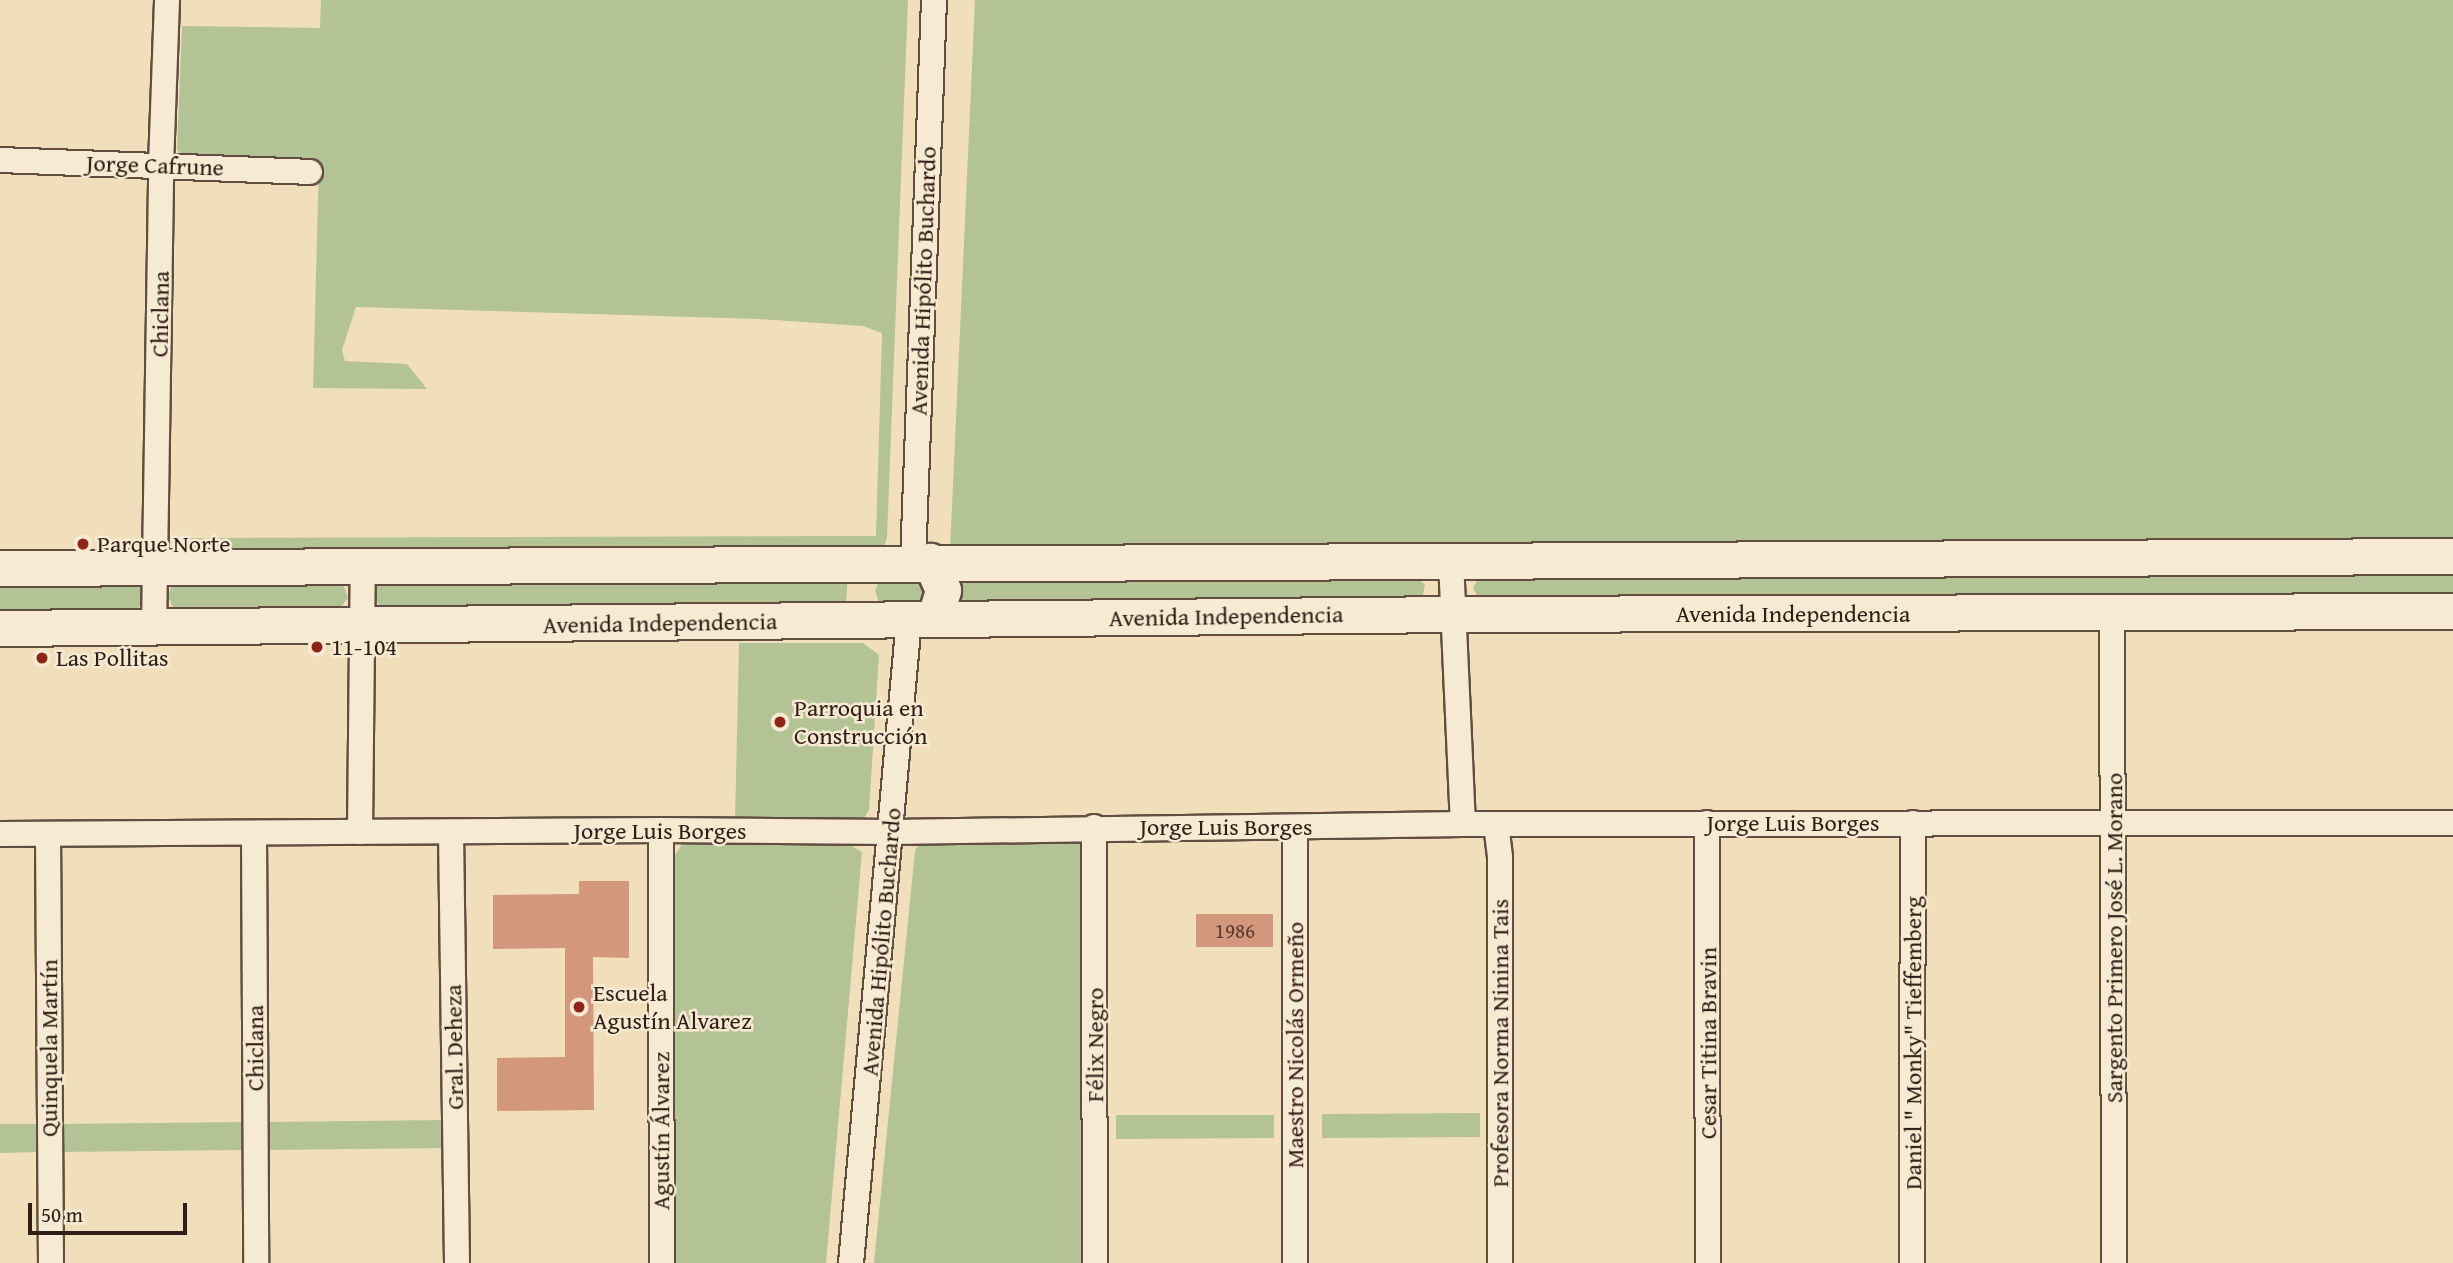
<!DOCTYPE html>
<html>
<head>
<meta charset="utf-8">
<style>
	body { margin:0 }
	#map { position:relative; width:2453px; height:1263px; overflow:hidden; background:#f1dfbc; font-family:"Gentium Book Plus",serif }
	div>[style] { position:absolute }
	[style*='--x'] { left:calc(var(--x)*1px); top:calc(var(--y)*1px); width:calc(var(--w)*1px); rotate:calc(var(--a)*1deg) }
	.green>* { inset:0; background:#b3c396 }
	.building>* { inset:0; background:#d3977e }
	.roads { filter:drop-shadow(2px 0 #614e40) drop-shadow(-2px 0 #614e40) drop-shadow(0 2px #614e40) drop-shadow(0 -2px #614e40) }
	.minor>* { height:24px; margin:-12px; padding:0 12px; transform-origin:12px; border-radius:12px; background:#f6ead3 }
	.secondary>* { height:35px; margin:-17.5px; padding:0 17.5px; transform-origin:17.5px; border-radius:17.5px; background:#f6ead3 }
	.dots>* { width:19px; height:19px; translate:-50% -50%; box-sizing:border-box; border:4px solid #f6ead3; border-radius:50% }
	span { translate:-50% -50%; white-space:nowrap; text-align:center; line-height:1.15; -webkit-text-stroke:5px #f6ead3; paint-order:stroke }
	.number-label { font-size:21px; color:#5a3c30 }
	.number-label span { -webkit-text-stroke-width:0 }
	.street-label { font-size:24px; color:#311e16 }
	.poi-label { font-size:24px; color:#311e16 }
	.left { translate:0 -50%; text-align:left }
	.scale { position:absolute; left:28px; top:1203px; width:159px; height:32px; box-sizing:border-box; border:4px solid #311e16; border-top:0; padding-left:9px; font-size:21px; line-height:24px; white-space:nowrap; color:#311e16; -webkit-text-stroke:5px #f6ead3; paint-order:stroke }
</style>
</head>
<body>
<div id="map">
	<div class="green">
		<div style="clip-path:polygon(321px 0,908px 0,887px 537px,884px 548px,184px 552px,184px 538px,876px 536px,882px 333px,863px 326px,758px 319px,356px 307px,342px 350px,345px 361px,407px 364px,427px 389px,313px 388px,319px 161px,182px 157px,177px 149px,182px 26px,320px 28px)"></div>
		<div style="clip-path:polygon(975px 0,2453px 0,2453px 542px,950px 550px)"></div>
		<div style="clip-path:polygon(2453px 572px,2453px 597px,1479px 598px,1473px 588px,1479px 577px)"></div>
		<div style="clip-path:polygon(918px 575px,925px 588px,920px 603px,881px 604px,878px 600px,875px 590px,880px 580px)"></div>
		<div style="clip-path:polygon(848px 577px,846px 603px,380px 608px,374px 593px,378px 583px)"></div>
		<div style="clip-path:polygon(1417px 577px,1425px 585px,1422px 598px,958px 601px,956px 578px)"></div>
		<div style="clip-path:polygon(0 580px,137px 582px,144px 592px,143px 602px,136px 611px,0 614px)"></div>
		<div style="clip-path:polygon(342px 581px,348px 598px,340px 608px,175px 610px,168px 597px,172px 584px)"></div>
		<div style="clip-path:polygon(739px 643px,863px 643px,879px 655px,869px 810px,863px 820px,735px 822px)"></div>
		<div style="clip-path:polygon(1077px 837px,1084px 843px,1085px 1263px,874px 1263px,915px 850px,922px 842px)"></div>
		<div style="clip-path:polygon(692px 841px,848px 844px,862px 852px,826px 1263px,672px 1263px,673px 858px,682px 844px)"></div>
		<div style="clip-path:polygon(1480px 1113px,1480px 1137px,1322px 1138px,1322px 1114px)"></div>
		<div style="clip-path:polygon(1116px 1115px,1274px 1115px,1274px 1138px,1116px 1139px)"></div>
		<div style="clip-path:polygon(447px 1120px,447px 1148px,264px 1150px,264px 1122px)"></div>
		<div style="clip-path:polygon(246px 1122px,246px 1150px,57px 1152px,57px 1124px)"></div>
		<div style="clip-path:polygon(0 1124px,40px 1124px,39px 1152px,0 1153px)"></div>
	</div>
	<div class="building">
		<div style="clip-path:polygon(579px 881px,629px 881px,629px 958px,593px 957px,594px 1110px,497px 1111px,497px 1058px,565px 1057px,565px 948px,493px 949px,493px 895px,579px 894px)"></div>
		<div style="clip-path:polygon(1196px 914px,1273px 914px,1273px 947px,1196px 947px)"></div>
	</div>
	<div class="roads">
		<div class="minor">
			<div style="--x:0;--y:160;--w:310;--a:2.2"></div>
			<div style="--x:1451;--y:561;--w:263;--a:87.4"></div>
			<div style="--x:913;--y:562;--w:562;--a:-87.86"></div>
			<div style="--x:2112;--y:613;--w:650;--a:89.82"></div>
			<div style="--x:154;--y:628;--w:463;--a:-89.1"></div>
			<div style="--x:161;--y:165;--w:165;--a:-87.9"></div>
			<div style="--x:1707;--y:823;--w:440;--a:89.9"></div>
			<div style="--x:1496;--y:824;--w:33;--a:83"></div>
			<div style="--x:1500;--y:857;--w:406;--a:90"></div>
			<div style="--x:1094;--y:827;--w:436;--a:89.9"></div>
			<div style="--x:661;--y:830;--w:433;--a:89.9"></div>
			<div style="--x:360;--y:832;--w:266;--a:-89.4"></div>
			<div style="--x:451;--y:832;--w:431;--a:89.2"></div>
			<div style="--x:254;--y:833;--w:430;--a:89.7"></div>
			<div style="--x:0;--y:834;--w:661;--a:-0.35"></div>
			<div style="--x:661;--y:830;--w:231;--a:0.5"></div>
			<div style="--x:892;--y:832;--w:571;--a:-0.8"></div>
			<div style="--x:1463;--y:824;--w:990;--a:-0.06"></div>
			<div style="--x:48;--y:834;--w:429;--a:89.6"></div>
			<div style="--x:851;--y:1263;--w:646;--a:-84.85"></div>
			<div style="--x:1295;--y:1263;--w:435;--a:-90"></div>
			<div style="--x:1912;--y:1263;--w:440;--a:-89.9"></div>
		</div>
		<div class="secondary">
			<div style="--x:0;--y:568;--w:2453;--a:-0.28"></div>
			<div style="--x:930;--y:619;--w:11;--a:-52"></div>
			<div style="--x:937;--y:610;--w:21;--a:-73"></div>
			<div style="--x:943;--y:590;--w:32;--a:-114"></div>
			<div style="--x:0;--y:628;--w:1453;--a:-0.55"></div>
			<div style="--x:1453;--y:614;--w:1000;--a:-0.17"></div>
		</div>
	</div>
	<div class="dots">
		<div style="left:83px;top:544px;background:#8f2418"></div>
		<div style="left:317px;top:647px;background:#8f2418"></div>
		<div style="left:42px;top:658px;background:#8f2418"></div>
		<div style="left:780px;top:722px;background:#8f2418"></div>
		<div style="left:579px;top:1007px;background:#8f2418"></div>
	</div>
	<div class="number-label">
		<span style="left:1235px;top:931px">1986</span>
	</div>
	<div class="street-label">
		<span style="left:155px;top:165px;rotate:2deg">Jorge Cafrune</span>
		<span style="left:923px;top:281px;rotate:-88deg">Avenida Hipólito Buchardo</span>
		<span style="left:160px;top:314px;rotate:-89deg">Chiclana</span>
		<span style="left:1793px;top:614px">Avenida Independencia</span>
		<span style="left:1226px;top:616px;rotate:-1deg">Avenida Independencia</span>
		<span style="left:660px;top:623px;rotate:-1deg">Avenida Independencia</span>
		<span style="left:1793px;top:823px">Jorge Luis Borges</span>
		<span style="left:1226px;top:827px">Jorge Luis Borges</span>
		<span style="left:660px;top:831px">Jorge Luis Borges</span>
		<span style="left:2114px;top:938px;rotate:-90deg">Sargento Primero José L. Morano</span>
		<span style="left:881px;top:942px;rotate:-85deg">Avenida Hipólito Buchardo</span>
		<span style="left:1500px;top:1043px;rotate:-90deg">Profesora Norma Ninina Tais</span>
		<span style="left:1708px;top:1043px;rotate:-90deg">Cesar Titina Bravin</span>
		<span style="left:1913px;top:1043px;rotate:-90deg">Daniel " Monky" Tieffemberg</span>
		<span style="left:1095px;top:1045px;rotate:-90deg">Félix Negro</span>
		<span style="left:1295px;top:1045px;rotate:-90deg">Maestro Nicolás Ormeño</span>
		<span style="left:454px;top:1047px;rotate:-91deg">Gral. Deheza</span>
		<span style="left:49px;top:1048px;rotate:-90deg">Quinquela Martín</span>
		<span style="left:255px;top:1048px;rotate:-90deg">Chiclana</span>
		<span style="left:661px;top:1131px;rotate:-90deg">Agustín Álvarez</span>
	</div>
	<div class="poi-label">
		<span class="left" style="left:97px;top:544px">Parque Norte</span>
		<span class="left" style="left:331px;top:647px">11-104</span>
		<span class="left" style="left:56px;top:658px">Las Pollitas</span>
		<span class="left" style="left:794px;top:722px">Parroquia en<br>Construcción</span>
		<span class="left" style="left:593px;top:1007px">Escuela<br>Agustín Alvarez</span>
	</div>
	<div class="scale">50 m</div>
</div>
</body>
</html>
